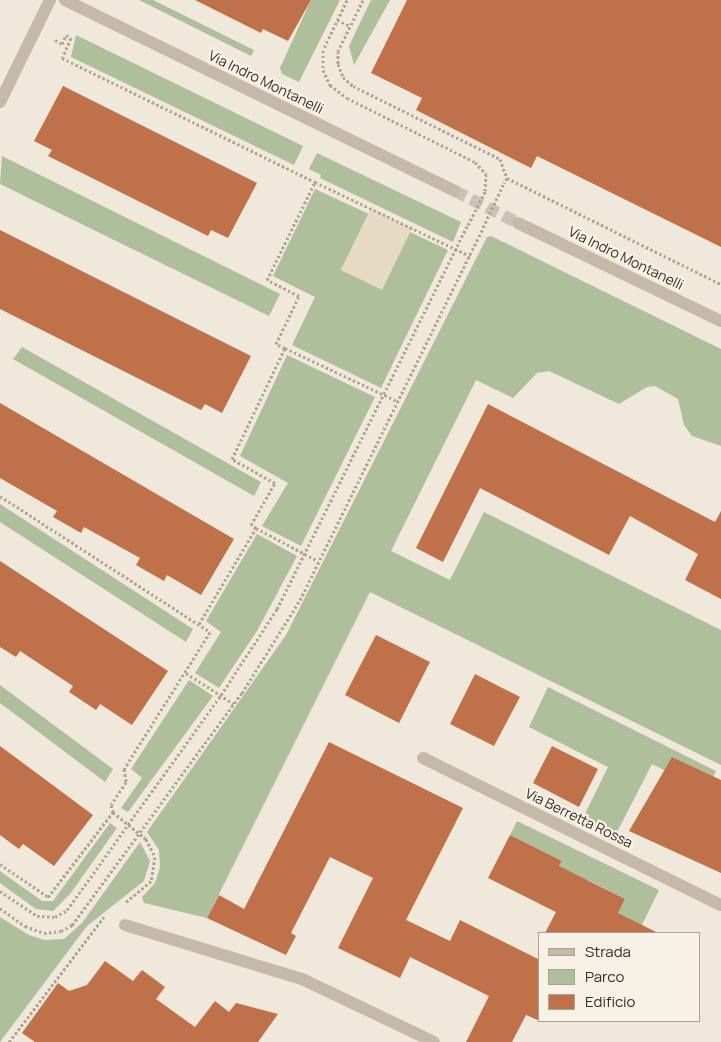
<!DOCTYPE html>
<html>
<head>
<meta charset="utf-8">
<style>
	body { margin:0 }
	#map { position:relative; width:721px; height:1042px; overflow:hidden; background:#f0e8da; font-family:Manrope,sans-serif }
	div>[style] { position:absolute }
	[style*='--x'] { left:calc(var(--x)*1px); top:calc(var(--y)*1px); width:calc(var(--w)*1px); rotate:calc(var(--a)*1deg) }
	.green>* { inset:0; background:#afbe9b }
	.plaza>* { inset:0; background:#e7dac2 }
	.building>* { inset:0; background:#bf7149 }
	.minor-tunnel>* { height:12px; margin-top:-6px; transform-origin:0; background:repeating-linear-gradient(90deg,#cac2b6 0 12px,transparent 0 18px) }
	.path>* { height:3px; margin-top:-1.5px; transform-origin:0; background:repeating-linear-gradient(90deg,#b3a391 0 2.5px,transparent 0 5px) }
	.minor>* { height:12px; margin:-6px; padding:0 6px; transform-origin:6px; border-radius:6px; background:#c7b9a7 }
	.path-bridge>* { height:3px; margin-top:-1.5px; transform-origin:0; background:repeating-linear-gradient(90deg,#b3a391 0 2.5px,transparent 0 5px) }
	span { translate:-50% -50%; white-space:nowrap; text-align:center; line-height:1.15; -webkit-text-stroke:4.5px #f8f1e6; paint-order:stroke }
	.street-label { font-size:14px; color:#342c27 }
	.legend { position:absolute; left:538px; top:932px; width:162px; height:90px; box-sizing:border-box; background:#f8f1e6; border:1px solid #aaa29a; margin:0; padding:6px 9px; list-style:none; font-size:15px; color:#342c27 }
	.legend li { display:flex; align-items:center; gap:10px; height:25px }
	.legend b { width:25px; border:1px solid #aaa29a }
</style>
</head>
<body>
<div id="map">
	<div class="green">
		<div style="clip-path:polygon(139px 0,153px 0,254px 50px,251px 56px)"></div>
		<div style="clip-path:polygon(311px 0,340px 0,299px 82px,282px 74px,280px 68px)"></div>
		<div style="clip-path:polygon(371px 0,390px 0,354px 65px,349px 46px)"></div>
		<div style="clip-path:polygon(76px 35px,303px 146px,294px 165px,71px 57px)"></div>
		<div style="clip-path:polygon(317px 153px,461px 222px,453px 242px,320px 178px,321px 175px,309px 169px)"></div>
		<div style="clip-path:polygon(2px 156px,280px 294px,269px 316px,0 184px)"></div>
		<div style="clip-path:polygon(315px 189px,369px 214px,341px 270px,382px 289px,410px 232px,448px 250px,381px 388px,292px 345px,315px 297px,273px 276px)"></div>
		<div style="clip-path:polygon(491px 236px,721px 349px,721px 446px,692px 436px,684px 425px,678px 399px,655px 386px,647px 387px,619px 404px,549px 371px,537px 373px,513px 398px,476px 380px,391px 551px,450px 580px,484px 512px,721px 630px,721px 765px,370px 592px,207px 918px,144px 903px,142px 897px,155px 883px,160px 867px,159px 850px,147px 832px,286px 635px,487px 237px)"></div>
		<div style="clip-path:polygon(22px 347px,261px 482px,254px 496px,13px 359px)"></div>
		<div style="clip-path:polygon(287px 355px,375px 397px,301px 546px,262px 526px,288px 483px,240px 456px)"></div>
		<div style="clip-path:polygon(0 504px,193px 629px,186px 642px,0 522px)"></div>
		<div style="clip-path:polygon(257px 534px,297px 556px,257px 631px,219px 688px,195px 673px,221px 632px,206px 621px)"></div>
		<div style="clip-path:polygon(189px 680px,213px 696px,128px 812px,121px 808px,142px 778px,131px 769px)"></div>
		<div style="clip-path:polygon(0 685px,113px 769px,105px 782px,0 703px)"></div>
		<div style="clip-path:polygon(548px 687px,716px 771px,713px 777px,672px 757px,674px 775px,652px 764px,615px 836px,582px 820px,608px 767px,529px 727px)"></div>
		<div style="clip-path:polygon(517px 821px,659px 890px,638px 933px,618px 933px,626px 917px,618px 913px,625px 899px,588px 880px,560px 900px,554px 911px,540px 904px,562px 861px,510px 835px)"></div>
		<div style="clip-path:polygon(110px 823px,117px 828px,70px 894px,53px 911px,36px 909px,0 883px,0 871px,42px 901px,53px 901px)"></div>
		<div style="clip-path:polygon(140px 842px,150px 861px,144px 881px,87px 926px,0 1042px,0 917px,29px 935px,45px 940px,64px 939px,82px 923px)"></div>
	</div>
	<div class="plaza">
		<div style="clip-path:polygon(371px 208px,412px 228px,382px 290px,341px 270px)"></div>
	</div>
	<div class="building">
		<div style="clip-path:polygon(195px 0,311px 0,288px 41px,263px 29px,261px 33px)"></div>
		<div style="clip-path:polygon(407px 0,721px 0,721px 247px,537px 156px,531px 168px,416px 110px,422px 98px,371px 73px)"></div>
		<div style="clip-path:polygon(63px 86px,257px 183px,228px 238px,211px 230px,208px 236px,48px 156px,52px 150px,34px 141px)"></div>
		<div style="clip-path:polygon(0 230px,251px 356px,222px 413px,205px 404px,201px 410px,0 309px)"></div>
		<div style="clip-path:polygon(0 403px,234px 539px,201px 595px,167px 575px,164px 581px,136px 565px,140px 558px,84px 527px,81px 533px,53px 517px,57px 511px,0 478px)"></div>
		<div style="clip-path:polygon(488px 404px,715px 522px,721px 511px,721px 599px,685px 580px,698px 554px,630px 516px,609px 555px,480px 488px,443px 562px,416px 548px)"></div>
		<div style="clip-path:polygon(0 561px,168px 671px,132px 725px,100px 704px,96px 710px,69px 692px,73px 686px,20px 651px,16px 657px,0 647px)"></div>
		<div style="clip-path:polygon(376px 635px,430px 662px,399px 723px,345px 695px)"></div>
		<div style="clip-path:polygon(475px 674px,520px 697px,494px 746px,450px 724px)"></div>
		<div style="clip-path:polygon(329px 742px,463px 808px,406px 920px,450px 941px,460px 920px,540px 960px,540px 1021px,526px 1015px,512px 1042px,466px 1042px,489px 996px,410px 957px,400px 978px,338px 948px,373px 878px,330px 857px,291px 933px,296px 936px,286px 955px,207px 918px,219px 895px,244px 909px)"></div>
		<div style="clip-path:polygon(0 746px,93px 815px,54px 866px,23px 844px,19px 849px,0 835px)"></div>
		<div style="clip-path:polygon(552px 746px,598px 769px,579px 807px,533px 783px)"></div>
		<div style="clip-path:polygon(672px 757px,721px 780px,721px 873px,629px 831px)"></div>
		<div style="clip-path:polygon(510px 835px,562px 861px,559px 866px,625px 899px,618px 913px,658px 933px,545px 933px,556px 912px,488px 878px)"></div>
		<div style="clip-path:polygon(105px 961px,133px 981px,142px 970px,165px 987px,156px 999px,195px 1027px,215px 1001px,229px 1012px,236px 1003px,278px 1014px,258px 1042px,35px 1042px,22px 1033px,58px 983px,69px 991px,87px 985px)"></div>
	</div>
	<div class="minor-tunnel">
		<div style="--x:455;--y:191;--w:71;--a:26.9"></div>
	</div>
	<div class="path">
		<div style="--x:347;--y:0;--w:55;--a:115.6"></div>
		<div style="--x:323;--y:50;--w:20;--a:90"></div>
		<div style="--x:323;--y:70;--w:17;--a:65"></div>
		<div style="--x:330;--y:85;--w:21;--a:37"></div>
		<div style="--x:347;--y:98;--w:143;--a:26.6"></div>
		<div style="--x:475;--y:162;--w:16;--a:47"></div>
		<div style="--x:363;--y:0;--w:57;--a:116.1"></div>
		<div style="--x:338;--y:51;--w:13;--a:90"></div>
		<div style="--x:338;--y:64;--w:14;--a:69"></div>
		<div style="--x:343;--y:77;--w:13;--a:42"></div>
		<div style="--x:353;--y:86;--w:164;--a:26.4"></div>
		<div style="--x:500;--y:159;--w:20;--a:70"></div>
		<div style="--x:507;--y:178;--w:6;--a:121"></div>
		<div style="--x:337;--y:20;--w:14;--a:25"></div>
		<div style="--x:55;--y:40;--w:8;--a:30"></div>
		<div style="--x:62;--y:44;--w:10;--a:-66"></div>
		<div style="--x:66;--y:35;--w:6;--a:31"></div>
		<div style="--x:71;--y:38;--w:22;--a:114"></div>
		<div style="--x:62;--y:58;--w:282;--a:26.1"></div>
		<div style="--x:507;--y:178;--w:239;--a:26.4"></div>
		<div style="--x:285;--y:348;--w:124;--a:25.3"></div>
		<div style="--x:0;--y:496;--w:250;--a:32.9"></div>
		<div style="--x:210;--y:632;--w:162;--a:122.1"></div>
		<div style="--x:124;--y:769;--w:13;--a:81"></div>
		<div style="--x:126;--y:782;--w:27;--a:123"></div>
		<div style="--x:111;--y:805;--w:7;--a:74"></div>
		<div style="--x:113;--y:812;--w:43;--a:39.3"></div>
		<div style="--x:146;--y:839;--w:20;--a:63"></div>
		<div style="--x:155;--y:857;--w:24;--a:99"></div>
		<div style="--x:151;--y:881;--w:34;--a:140"></div>
		<div style="--x:256;--y:528;--w:70;--a:28"></div>
		<div style="--x:199;--y:624;--w:112;--a:-59.3"></div>
		<div style="--x:256;--y:528;--w:6;--a:-149"></div>
		<div style="--x:251;--y:525;--w:48;--a:-60.3"></div>
		<div style="--x:275;--y:483;--w:49;--a:-150.8"></div>
		<div style="--x:232;--y:459;--w:123;--a:-64.5"></div>
		<div style="--x:285;--y:348;--w:10;--a:-156"></div>
		<div style="--x:276;--y:344;--w:53;--a:-64.4"></div>
		<div style="--x:299;--y:296;--w:36;--a:-153"></div>
		<div style="--x:267;--y:280;--w:109;--a:-63.9"></div>
		<div style="--x:315;--y:182;--w:172;--a:25.5"></div>
		<div style="--x:186;--y:673;--w:57;--a:32.9"></div>
		<div style="--x:0;--y:864;--w:58;--a:34.5"></div>
		<div style="--x:48;--y:897;--w:107;--a:-52.6"></div>
		<div style="--x:0;--y:891;--w:45;--a:34"></div>
		<div style="--x:37;--y:916;--w:18;--a:3"></div>
		<div style="--x:55;--y:917;--w:14;--a:-30"></div>
		<div style="--x:67;--y:910;--w:264;--a:-54.4"></div>
		<div style="--x:221;--y:695;--w:103;--a:-56.9"></div>
		<div style="--x:277;--y:609;--w:429;--a:-63.6"></div>
		<div style="--x:0;--y:908;--w:31;--a:36"></div>
		<div style="--x:25;--y:926;--w:20;--a:20"></div>
		<div style="--x:44;--y:933;--w:17;--a:-7"></div>
		<div style="--x:61;--y:931;--w:13;--a:-29"></div>
		<div style="--x:72;--y:925;--w:288;--a:-53.8"></div>
		<div style="--x:242;--y:693;--w:110;--a:-58.1"></div>
		<div style="--x:300;--y:600;--w:410;--a:-63.8"></div>
		<div style="--x:9;--y:1042;--w:157;--a:-52.8"></div>
	</div>
	<div class="minor">
		<div style="--x:65;--y:0;--w:434;--a:26.1"></div>
		<div style="--x:0;--y:102;--w:114;--a:-63.9"></div>
		<div style="--x:518;--y:223;--w:225;--a:25.8"></div>
		<div style="--x:423;--y:758;--w:332;--a:26.3"></div>
		<div style="--x:125;--y:925;--w:185;--a:17"></div>
		<div style="--x:302;--y:979;--w:146;--a:25.5"></div>
	</div>
	<div class="path-bridge">
		<div style="--x:468;--y:225;--w:38;--a:-63"></div>
		<div style="--x:485;--y:191;--w:17;--a:-87"></div>
		<div style="--x:481;--y:232;--w:54;--a:-64.9"></div>
	</div>
	<div class="street-label">
		<span style="left:266px;top:82px;rotate:26deg">Via Indro Montanelli</span>
		<span style="left:626px;top:258px;rotate:26deg">Via Indro Montanelli</span>
		<span style="left:579px;top:818px;rotate:26deg">Via Berretta Rossa</span>
	</div>
	<ul class="legend">
	<li><b style="height:6px;background:#c7b9a7"></b>Strada</li>
	<li><b style="height:14px;background:#afbe9b"></b>Parco</li>
	<li><b style="height:14px;background:#bf7149"></b>Edificio</li>
	</ul>
</div>
</body>
</html>
